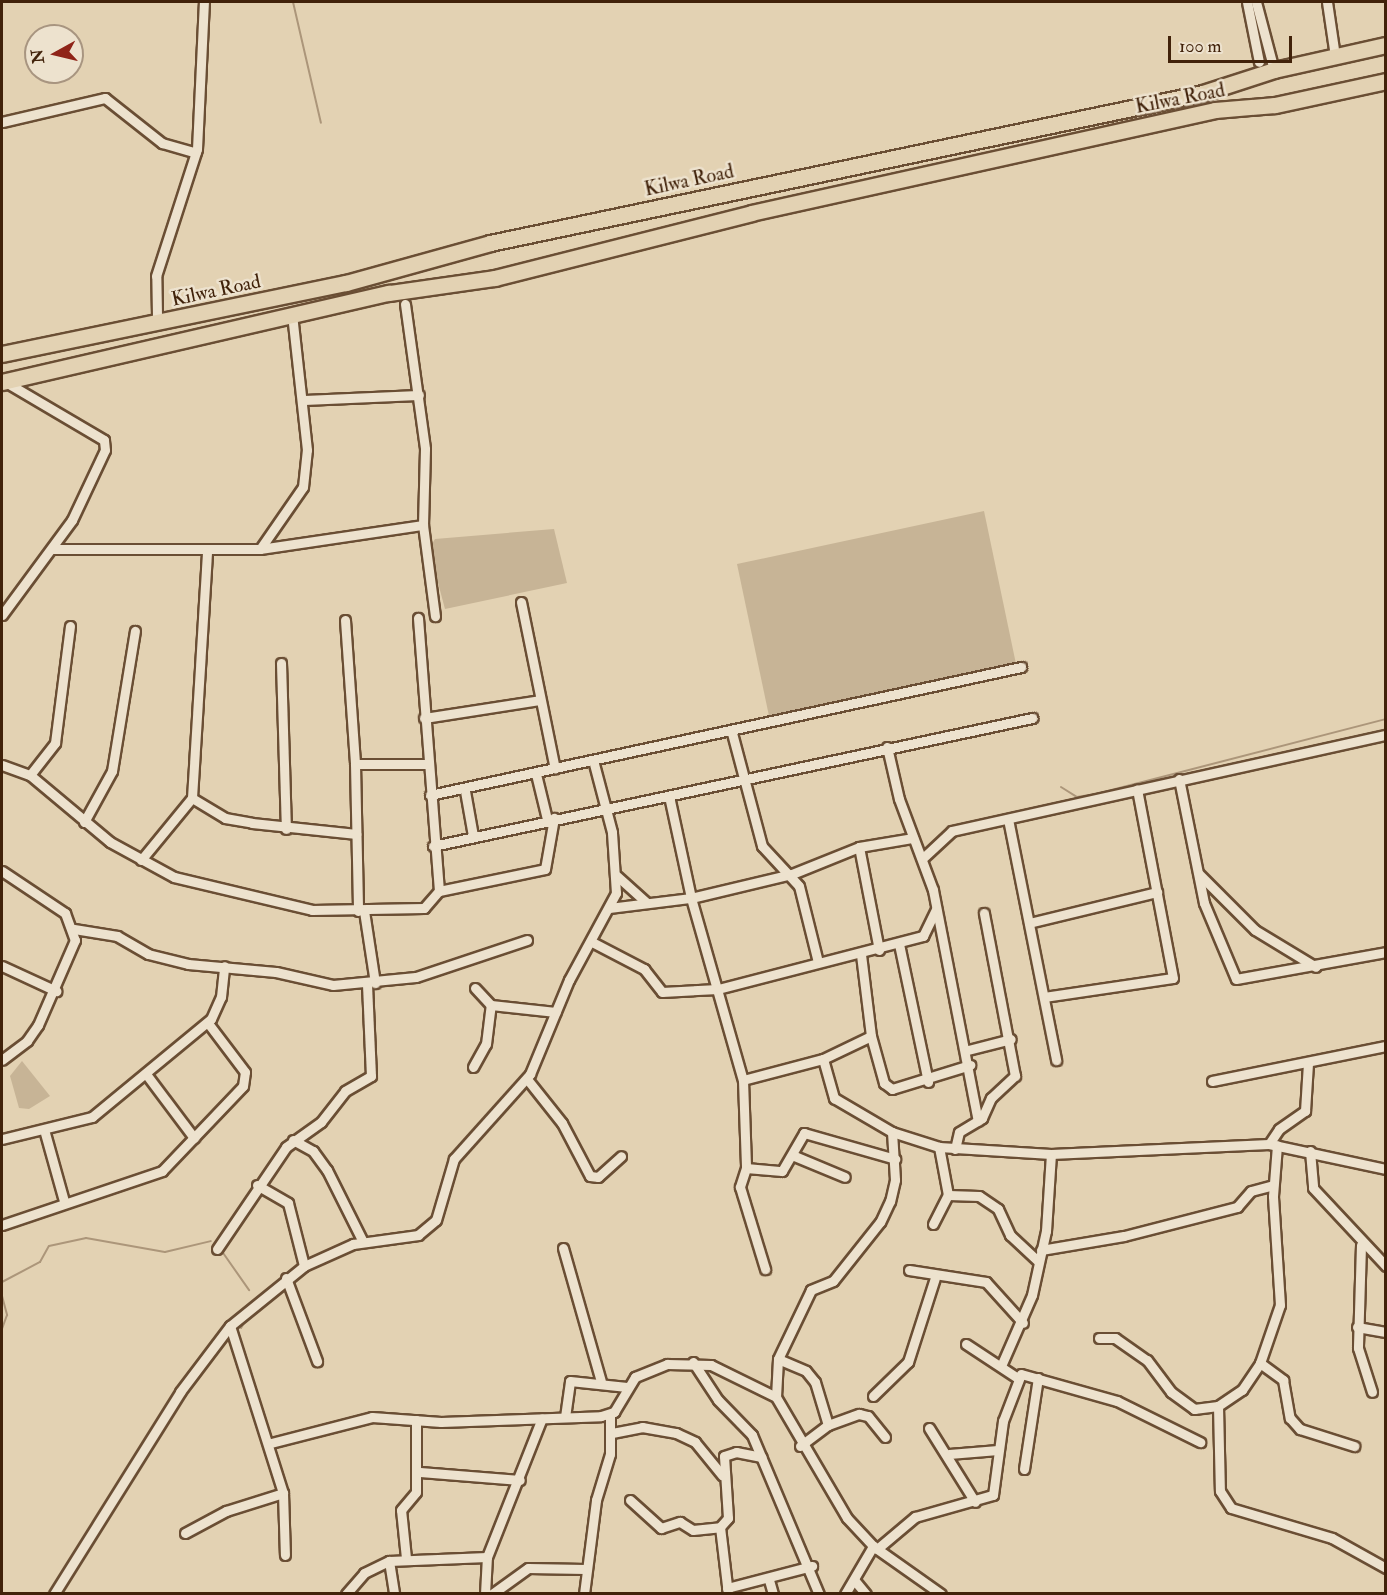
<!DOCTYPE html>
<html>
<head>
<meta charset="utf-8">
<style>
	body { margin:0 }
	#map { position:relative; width:1387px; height:1595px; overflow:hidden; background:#e3d2b3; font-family:"IM FELL Double Pica",serif }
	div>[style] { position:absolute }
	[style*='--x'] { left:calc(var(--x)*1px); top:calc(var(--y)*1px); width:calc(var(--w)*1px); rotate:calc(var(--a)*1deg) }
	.green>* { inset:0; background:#c7b496 }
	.stream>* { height:2px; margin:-1px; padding:0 1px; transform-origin:1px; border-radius:1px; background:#ac967a }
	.roads { filter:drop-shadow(2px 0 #6a4e34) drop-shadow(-2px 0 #6a4e34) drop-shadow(0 2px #6a4e34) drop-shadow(0 -2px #6a4e34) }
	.minor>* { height:9px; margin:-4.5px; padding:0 4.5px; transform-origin:4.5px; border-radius:4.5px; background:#ede2ce }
	.trunk>* { height:15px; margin:-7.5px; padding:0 7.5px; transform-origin:7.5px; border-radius:7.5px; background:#e3d2b3 }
	span { translate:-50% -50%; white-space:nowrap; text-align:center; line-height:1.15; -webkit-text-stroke:5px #ede2ce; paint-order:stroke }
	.street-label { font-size:20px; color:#41220a }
	.frame { position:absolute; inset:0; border:3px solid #41220a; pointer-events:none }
	.north { position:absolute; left:24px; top:24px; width:60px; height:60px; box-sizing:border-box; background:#ede2ce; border:2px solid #a89580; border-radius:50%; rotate:262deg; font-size:16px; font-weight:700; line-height:24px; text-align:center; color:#41220a }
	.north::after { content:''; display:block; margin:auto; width:21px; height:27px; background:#8f2418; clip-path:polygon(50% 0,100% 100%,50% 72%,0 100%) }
	.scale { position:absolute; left:1168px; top:36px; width:124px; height:27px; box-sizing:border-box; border:3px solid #41220a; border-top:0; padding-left:8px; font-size:18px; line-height:21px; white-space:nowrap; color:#41220a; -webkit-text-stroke:4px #ede2ce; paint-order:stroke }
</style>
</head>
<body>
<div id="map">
	<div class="green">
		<div style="clip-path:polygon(984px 511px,1016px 664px,769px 716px,737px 564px)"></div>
		<div style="clip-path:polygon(554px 529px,567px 583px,445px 609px,429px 549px,435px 539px)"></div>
		<div style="clip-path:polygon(22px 1061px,50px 1096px,29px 1109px,19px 1108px,10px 1076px)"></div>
	</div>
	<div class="stream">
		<div style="--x:293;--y:2;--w:124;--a:77"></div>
		<div style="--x:1061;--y:787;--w:19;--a:32"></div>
		<div style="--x:1077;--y:797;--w:19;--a:-9"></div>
		<div style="--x:1096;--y:794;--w:300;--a:-14.5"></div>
		<div style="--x:221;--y:1250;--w:49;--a:55"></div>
		<div style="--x:2;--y:1282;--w:43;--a:-27.8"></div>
		<div style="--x:40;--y:1262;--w:18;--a:-61"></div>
		<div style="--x:49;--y:1246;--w:38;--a:-12"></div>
		<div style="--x:86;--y:1238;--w:80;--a:10"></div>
		<div style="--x:165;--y:1252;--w:47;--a:-13.4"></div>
		<div style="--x:2;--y:1296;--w:20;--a:75"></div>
		<div style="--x:7;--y:1315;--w:15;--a:110"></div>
		<div style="--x:241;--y:1328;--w:12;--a:-59"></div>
	</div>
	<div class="roads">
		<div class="minor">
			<div style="--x:1247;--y:2;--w:61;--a:78.7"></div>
			<div style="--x:1256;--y:2;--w:70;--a:75.2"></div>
			<div style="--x:1327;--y:2;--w:55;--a:81.6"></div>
			<div style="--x:2;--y:122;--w:106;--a:-13.1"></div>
			<div style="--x:105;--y:98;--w:73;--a:38.3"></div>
			<div style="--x:162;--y:143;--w:35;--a:16"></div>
			<div style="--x:405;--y:304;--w:146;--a:82.1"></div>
			<div style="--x:425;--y:449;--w:76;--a:91.5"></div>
			<div style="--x:423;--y:525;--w:92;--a:82.5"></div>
			<div style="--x:157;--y:315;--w:39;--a:-91"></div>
			<div style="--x:156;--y:276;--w:133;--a:-72.1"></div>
			<div style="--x:197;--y:149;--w:147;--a:-87.3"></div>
			<div style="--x:303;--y:400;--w:116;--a:-2.5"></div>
			<div style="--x:53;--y:549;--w:207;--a:0"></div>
			<div style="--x:260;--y:549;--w:165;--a:-8.4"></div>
			<div style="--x:260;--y:549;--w:75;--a:-55.3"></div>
			<div style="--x:303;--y:487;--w:37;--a:-84"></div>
			<div style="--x:307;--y:450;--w:136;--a:-96.3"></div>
			<div style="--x:521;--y:602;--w:170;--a:78.5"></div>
			<div style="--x:2;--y:615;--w:118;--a:-53.6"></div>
			<div style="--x:72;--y:520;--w:77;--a:-64.8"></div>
			<div style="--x:105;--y:450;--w:10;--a:-96"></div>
			<div style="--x:104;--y:440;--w:116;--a:-149.5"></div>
			<div style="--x:345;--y:620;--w:144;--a:86"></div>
			<div style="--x:355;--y:764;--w:147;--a:88.8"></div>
			<div style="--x:281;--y:663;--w:166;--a:88.3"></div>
			<div style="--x:424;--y:718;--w:117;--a:-8.8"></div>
			<div style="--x:732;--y:733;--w:117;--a:75.1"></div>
			<div style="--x:762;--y:846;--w:54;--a:47.2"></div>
			<div style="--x:799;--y:886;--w:78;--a:76"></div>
			<div style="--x:887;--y:747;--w:53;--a:77"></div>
			<div style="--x:899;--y:799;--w:97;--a:69.5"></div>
			<div style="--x:933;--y:890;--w:235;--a:79"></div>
			<div style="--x:355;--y:764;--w:72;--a:0"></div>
			<div style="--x:2;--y:765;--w:30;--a:20"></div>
			<div style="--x:30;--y:775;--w:104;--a:39.9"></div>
			<div style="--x:110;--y:842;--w:73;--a:28.7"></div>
			<div style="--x:174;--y:877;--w:142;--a:13.4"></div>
			<div style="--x:312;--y:910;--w:112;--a:-1"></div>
			<div style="--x:424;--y:908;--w:23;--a:-49"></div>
			<div style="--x:439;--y:891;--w:274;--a:-94.4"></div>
			<div style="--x:536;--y:774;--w:46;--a:76.3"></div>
			<div style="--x:30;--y:775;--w:41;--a:-52"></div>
			<div style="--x:55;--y:743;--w:118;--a:-82.7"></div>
			<div style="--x:1179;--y:779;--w:126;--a:78.6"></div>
			<div style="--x:1204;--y:903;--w:82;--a:67.2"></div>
			<div style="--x:1236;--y:979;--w:152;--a:-10.2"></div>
			<div style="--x:465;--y:791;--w:46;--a:79.9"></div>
			<div style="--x:430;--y:795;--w:605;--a:-12.22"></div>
			<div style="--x:669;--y:796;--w:104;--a:77.8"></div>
			<div style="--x:691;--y:898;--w:189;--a:74.1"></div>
			<div style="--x:743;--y:1080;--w:88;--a:88"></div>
			<div style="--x:746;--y:1168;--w:20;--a:108"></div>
			<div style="--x:740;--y:1187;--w:86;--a:73"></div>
			<div style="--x:192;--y:798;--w:39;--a:31"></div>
			<div style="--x:225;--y:818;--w:27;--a:10"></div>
			<div style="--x:252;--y:823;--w:105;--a:6"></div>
			<div style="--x:1008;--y:819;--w:246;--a:78.7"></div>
			<div style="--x:84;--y:822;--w:58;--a:-61.2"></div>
			<div style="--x:112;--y:771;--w:142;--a:-80.7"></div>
			<div style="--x:433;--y:846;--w:613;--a:-12.06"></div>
			<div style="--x:859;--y:847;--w:105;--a:79"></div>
			<div style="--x:924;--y:857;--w:38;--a:-43"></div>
			<div style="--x:952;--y:831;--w:444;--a:-12.5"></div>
			<div style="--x:141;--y:860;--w:80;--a:-50.6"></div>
			<div style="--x:192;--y:798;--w:246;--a:-86.5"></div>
			<div style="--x:2;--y:871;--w:76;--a:33.7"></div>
			<div style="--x:65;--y:913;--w:29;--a:70"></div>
			<div style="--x:75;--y:940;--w:93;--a:113.5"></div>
			<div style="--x:38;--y:1025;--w:19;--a:125"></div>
			<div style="--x:27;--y:1041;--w:31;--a:143"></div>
			<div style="--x:1199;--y:874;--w:79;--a:45"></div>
			<div style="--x:1255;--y:930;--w:71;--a:31.2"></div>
			<div style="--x:617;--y:876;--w:39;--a:42"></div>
			<div style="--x:439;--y:891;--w:108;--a:-11.7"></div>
			<div style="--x:545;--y:869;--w:52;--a:-80"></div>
			<div style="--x:609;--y:908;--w:83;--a:-7"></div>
			<div style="--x:691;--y:898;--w:104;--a:-13.4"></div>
			<div style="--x:792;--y:874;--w:72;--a:-21.9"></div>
			<div style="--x:859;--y:847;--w:55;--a:-9.5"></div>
			<div style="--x:364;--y:911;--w:73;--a:81.3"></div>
			<div style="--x:1029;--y:923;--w:132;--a:-13.6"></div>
			<div style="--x:74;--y:929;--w:44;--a:9.2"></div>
			<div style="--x:117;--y:936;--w:36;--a:30"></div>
			<div style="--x:148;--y:954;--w:41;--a:14"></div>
			<div style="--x:188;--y:964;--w:88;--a:5.2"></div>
			<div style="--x:276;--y:972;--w:58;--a:12.8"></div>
			<div style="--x:333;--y:985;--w:83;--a:-5.5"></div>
			<div style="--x:416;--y:977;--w:117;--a:-18.4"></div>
			<div style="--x:592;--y:942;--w:59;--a:27.4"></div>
			<div style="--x:644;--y:969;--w:29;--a:52"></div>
			<div style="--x:662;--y:992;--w:56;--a:-3.1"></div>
			<div style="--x:718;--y:989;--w:212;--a:-14.5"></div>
			<div style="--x:923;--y:936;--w:30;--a:-64"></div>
			<div style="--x:899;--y:944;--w:141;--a:78.1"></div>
			<div style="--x:2;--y:966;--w:60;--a:24.8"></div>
			<div style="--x:475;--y:988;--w:23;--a:47"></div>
			<div style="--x:1044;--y:997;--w:130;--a:-8.4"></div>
			<div style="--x:1173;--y:978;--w:192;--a:-100.8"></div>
			<div style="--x:871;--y:1036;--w:49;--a:74.5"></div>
			<div style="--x:884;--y:1083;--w:10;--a:37"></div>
			<div style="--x:892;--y:1089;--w:82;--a:-17.1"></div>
			<div style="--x:968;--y:1050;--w:44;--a:-14.3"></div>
			<div style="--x:823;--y:1059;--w:41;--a:74.2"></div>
			<div style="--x:834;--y:1098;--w:67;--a:30.4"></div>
			<div style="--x:892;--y:1132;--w:49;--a:17.7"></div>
			<div style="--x:939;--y:1147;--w:112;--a:3.6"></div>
			<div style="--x:1051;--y:1154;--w:218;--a:-2.6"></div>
			<div style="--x:1269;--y:1144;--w:120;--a:12.1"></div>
			<div style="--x:473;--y:1067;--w:26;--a:-61"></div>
			<div style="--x:486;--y:1044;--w:39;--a:-83"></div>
			<div style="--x:491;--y:1005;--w:65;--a:6.1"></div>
			<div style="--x:146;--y:1074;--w:80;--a:53.1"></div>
			<div style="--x:527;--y:1079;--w:56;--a:51.5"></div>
			<div style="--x:562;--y:1123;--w:60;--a:62.2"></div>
			<div style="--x:590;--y:1176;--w:8;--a:7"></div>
			<div style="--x:598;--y:1177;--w:31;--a:-42"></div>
			<div style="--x:743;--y:1080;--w:83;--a:-14.7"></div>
			<div style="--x:823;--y:1059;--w:53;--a:-25.6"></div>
			<div style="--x:871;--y:1036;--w:82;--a:-97"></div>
			<div style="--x:1212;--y:1081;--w:177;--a:-11.4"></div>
			<div style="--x:892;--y:1132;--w:48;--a:86.4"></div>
			<div style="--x:895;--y:1180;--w:22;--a:103"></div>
			<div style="--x:890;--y:1201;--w:23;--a:115"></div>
			<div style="--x:880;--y:1222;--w:75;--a:128.5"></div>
			<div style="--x:833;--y:1281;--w:24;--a:158"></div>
			<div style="--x:811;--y:1290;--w:76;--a:115.6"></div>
			<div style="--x:778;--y:1359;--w:38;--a:93"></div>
			<div style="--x:776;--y:1397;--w:140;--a:59.6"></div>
			<div style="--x:847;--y:1518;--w:38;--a:47"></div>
			<div style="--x:873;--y:1546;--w:83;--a:35.2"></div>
			<div style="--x:45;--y:1133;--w:71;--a:74.4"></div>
			<div style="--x:2;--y:1139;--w:93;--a:-13.7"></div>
			<div style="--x:92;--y:1117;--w:154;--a:-39.5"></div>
			<div style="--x:211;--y:1019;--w:24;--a:-66"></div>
			<div style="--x:221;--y:997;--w:31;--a:-84"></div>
			<div style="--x:293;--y:1140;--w:23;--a:29"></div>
			<div style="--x:313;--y:1151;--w:24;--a:54"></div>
			<div style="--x:327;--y:1170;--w:80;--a:63.4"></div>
			<div style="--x:1269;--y:1144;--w:18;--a:-56"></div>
			<div style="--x:1279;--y:1129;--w:32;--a:-35"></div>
			<div style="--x:1305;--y:1111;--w:48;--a:-86.4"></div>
			<div style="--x:955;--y:1149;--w:17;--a:-77"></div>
			<div style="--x:959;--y:1132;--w:27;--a:-31"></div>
			<div style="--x:982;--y:1118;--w:22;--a:-66"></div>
			<div style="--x:991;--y:1098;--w:33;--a:-43"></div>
			<div style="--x:1015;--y:1076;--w:166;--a:-100.8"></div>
			<div style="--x:1310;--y:1151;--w:37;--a:85"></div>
			<div style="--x:1313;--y:1188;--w:107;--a:46.9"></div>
			<div style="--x:792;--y:1155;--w:57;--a:22.5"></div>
			<div style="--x:746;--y:1168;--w:36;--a:5"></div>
			<div style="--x:782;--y:1171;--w:44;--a:-59.9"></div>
			<div style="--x:804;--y:1133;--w:95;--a:15.9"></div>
			<div style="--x:257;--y:1185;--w:36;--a:30"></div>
			<div style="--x:288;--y:1203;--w:65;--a:75.7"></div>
			<div style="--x:948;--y:1195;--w:31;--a:2"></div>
			<div style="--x:979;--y:1196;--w:23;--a:34"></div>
			<div style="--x:998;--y:1209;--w:29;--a:65"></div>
			<div style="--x:1010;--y:1235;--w:37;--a:43"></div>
			<div style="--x:933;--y:1224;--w:33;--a:-63"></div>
			<div style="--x:948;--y:1195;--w:49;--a:-100.6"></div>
			<div style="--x:2;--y:1225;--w:169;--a:-18.6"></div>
			<div style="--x:162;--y:1171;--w:117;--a:-46.4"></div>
			<div style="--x:243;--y:1086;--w:14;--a:-82"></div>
			<div style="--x:245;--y:1072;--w:61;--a:-127.1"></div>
			<div style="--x:1361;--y:1245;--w:103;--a:91.7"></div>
			<div style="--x:1358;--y:1348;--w:46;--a:72.3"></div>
			<div style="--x:563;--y:1248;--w:138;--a:74.1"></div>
			<div style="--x:217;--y:1249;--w:123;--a:-55.9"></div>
			<div style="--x:286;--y:1147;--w:43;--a:-35.5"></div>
			<div style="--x:321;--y:1122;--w:39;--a:-52"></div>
			<div style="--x:345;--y:1091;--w:30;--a:-30"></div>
			<div style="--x:371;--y:1076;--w:93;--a:-92.5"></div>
			<div style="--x:1041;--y:1250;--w:84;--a:-9.6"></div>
			<div style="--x:1124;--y:1236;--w:117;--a:-14.4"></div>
			<div style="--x:1237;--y:1207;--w:21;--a:-49"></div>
			<div style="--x:1251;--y:1191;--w:23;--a:-15"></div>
			<div style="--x:909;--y:1270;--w:78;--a:8.9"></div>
			<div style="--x:986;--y:1282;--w:55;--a:47.9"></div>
			<div style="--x:286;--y:1278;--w:89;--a:69.5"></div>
			<div style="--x:1357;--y:1327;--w:29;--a:10"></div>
			<div style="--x:1099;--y:1338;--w:16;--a:0"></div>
			<div style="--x:1115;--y:1338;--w:39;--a:35"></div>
			<div style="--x:1147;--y:1360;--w:40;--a:53"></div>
			<div style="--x:1171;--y:1392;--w:29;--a:36"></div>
			<div style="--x:1194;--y:1409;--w:24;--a:-7"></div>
			<div style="--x:1218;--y:1406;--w:29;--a:-34"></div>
			<div style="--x:1242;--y:1390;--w:32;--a:-56"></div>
			<div style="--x:1260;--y:1363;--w:61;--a:-71"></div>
			<div style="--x:1280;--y:1305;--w:109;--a:-93.7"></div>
			<div style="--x:1273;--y:1196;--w:51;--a:-85.5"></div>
			<div style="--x:966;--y:1344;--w:60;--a:33.4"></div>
			<div style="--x:778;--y:1359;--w:30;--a:23"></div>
			<div style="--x:806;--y:1371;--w:14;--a:51"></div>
			<div style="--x:815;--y:1382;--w:45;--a:73.2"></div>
			<div style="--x:693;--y:1362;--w:45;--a:56.7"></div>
			<div style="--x:718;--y:1400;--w:49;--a:45.8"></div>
			<div style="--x:752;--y:1435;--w:173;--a:67.2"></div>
			<div style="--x:1260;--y:1363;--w:29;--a:36"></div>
			<div style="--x:1283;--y:1380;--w:39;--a:80"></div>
			<div style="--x:1290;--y:1418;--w:15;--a:48"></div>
			<div style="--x:1300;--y:1429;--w:57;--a:17.5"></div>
			<div style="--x:1001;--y:1366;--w:77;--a:-66.4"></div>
			<div style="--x:1032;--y:1295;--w:66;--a:-77.7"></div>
			<div style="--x:1046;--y:1231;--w:77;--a:-86.3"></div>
			<div style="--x:873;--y:1396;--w:49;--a:-44.2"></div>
			<div style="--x:908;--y:1362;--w:88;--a:-72.2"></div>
			<div style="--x:1218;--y:1406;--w:85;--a:88.7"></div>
			<div style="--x:1220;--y:1491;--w:20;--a:57"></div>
			<div style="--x:1231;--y:1508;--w:105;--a:16.5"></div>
			<div style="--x:1332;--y:1538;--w:62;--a:29.1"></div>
			<div style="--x:565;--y:1417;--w:36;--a:-82"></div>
			<div style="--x:570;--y:1381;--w:57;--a:6"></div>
			<div style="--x:929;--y:1428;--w:87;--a:58.1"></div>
			<div style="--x:612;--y:1433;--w:31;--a:-11"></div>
			<div style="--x:642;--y:1427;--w:35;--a:10"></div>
			<div style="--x:676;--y:1433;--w:21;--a:25"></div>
			<div style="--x:695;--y:1442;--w:43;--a:50.7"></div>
			<div style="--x:271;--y:1443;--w:104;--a:-14.4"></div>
			<div style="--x:372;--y:1417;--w:69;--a:4.1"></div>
			<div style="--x:441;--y:1422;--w:160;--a:-2.1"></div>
			<div style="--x:601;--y:1416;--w:14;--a:-17"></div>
			<div style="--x:614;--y:1412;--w:41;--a:-59"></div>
			<div style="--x:635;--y:1377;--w:35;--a:-22"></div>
			<div style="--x:667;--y:1364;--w:44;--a:1.3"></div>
			<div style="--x:711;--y:1365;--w:72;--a:26.2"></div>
			<div style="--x:800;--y:1446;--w:35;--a:-37"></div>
			<div style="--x:828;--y:1425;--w:33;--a:-20"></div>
			<div style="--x:859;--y:1414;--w:9;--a:13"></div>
			<div style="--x:868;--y:1416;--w:27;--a:51"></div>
			<div style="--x:949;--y:1454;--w:49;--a:-4.7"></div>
			<div style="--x:1024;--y:1469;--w:92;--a:-81.3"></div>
			<div style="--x:420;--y:1472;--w:100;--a:4.6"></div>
			<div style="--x:283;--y:1493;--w:62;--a:88.2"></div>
			<div style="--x:630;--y:1500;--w:42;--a:42.1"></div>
			<div style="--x:661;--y:1528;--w:20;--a:-18"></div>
			<div style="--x:680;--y:1522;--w:15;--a:32"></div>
			<div style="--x:693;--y:1530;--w:27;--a:-6"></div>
			<div style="--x:185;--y:1533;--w:47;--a:-28.2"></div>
			<div style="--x:226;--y:1511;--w:60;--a:-17.5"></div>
			<div style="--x:283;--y:1493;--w:175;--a:-107.6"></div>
			<div style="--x:877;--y:1549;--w:50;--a:-40.1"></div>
			<div style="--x:915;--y:1517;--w:81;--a:-15.8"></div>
			<div style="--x:993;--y:1495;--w:75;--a:-82.3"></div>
			<div style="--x:1003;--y:1421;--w:50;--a:-69"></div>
			<div style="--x:1021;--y:1374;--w:100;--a:15.7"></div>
			<div style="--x:1117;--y:1401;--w:93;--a:26.3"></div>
			<div style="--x:406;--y:1558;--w:48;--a:-95.9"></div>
			<div style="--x:401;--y:1510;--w:23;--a:-50"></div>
			<div style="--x:416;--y:1492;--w:72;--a:-90"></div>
			<div style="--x:389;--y:1561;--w:33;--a:81"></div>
			<div style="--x:769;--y:1580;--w:15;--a:74"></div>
			<div style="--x:855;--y:1581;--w:17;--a:50"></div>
			<div style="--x:727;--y:1588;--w:88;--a:-14.5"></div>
			<div style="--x:54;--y:1594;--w:238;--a:-58"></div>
			<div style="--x:180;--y:1392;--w:83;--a:-52.9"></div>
			<div style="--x:230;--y:1326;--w:95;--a:-39"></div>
			<div style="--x:304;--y:1266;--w:54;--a:-24.2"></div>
			<div style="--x:353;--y:1244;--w:66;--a:-7.9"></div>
			<div style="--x:418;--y:1235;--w:23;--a:-40"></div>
			<div style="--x:436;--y:1220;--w:64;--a:-73.6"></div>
			<div style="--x:454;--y:1159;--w:114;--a:-48.2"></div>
			<div style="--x:530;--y:1074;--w:102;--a:-67.5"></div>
			<div style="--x:569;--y:980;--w:99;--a:-61.6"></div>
			<div style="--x:616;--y:893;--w:61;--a:-93.8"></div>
			<div style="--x:612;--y:832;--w:74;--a:-104.8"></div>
			<div style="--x:346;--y:1594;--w:28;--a:-49"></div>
			<div style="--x:364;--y:1573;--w:28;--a:-26"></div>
			<div style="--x:389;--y:1561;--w:98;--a:-2.3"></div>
			<div style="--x:487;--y:1557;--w:149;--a:-68.4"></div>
			<div style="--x:485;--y:1594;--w:37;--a:-87"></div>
			<div style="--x:492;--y:1594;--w:44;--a:-35.8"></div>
			<div style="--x:528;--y:1568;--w:57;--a:1"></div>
			<div style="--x:584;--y:1594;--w:95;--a:-82.7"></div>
			<div style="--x:596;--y:1500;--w:48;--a:-73.1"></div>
			<div style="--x:610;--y:1454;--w:40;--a:-90"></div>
			<div style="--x:728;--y:1594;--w:67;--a:-96.8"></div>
			<div style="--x:720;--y:1527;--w:12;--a:-48"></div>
			<div style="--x:728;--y:1518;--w:62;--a:-93.7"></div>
			<div style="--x:724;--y:1456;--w:13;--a:-18"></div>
			<div style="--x:736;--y:1452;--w:26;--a:11"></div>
			<div style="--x:845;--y:1594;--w:56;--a:-59.7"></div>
		</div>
		<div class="trunk">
			<div style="--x:2;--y:354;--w:351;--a:-11.7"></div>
			<div style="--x:346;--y:283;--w:149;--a:-15.5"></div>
			<div style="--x:490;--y:243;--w:729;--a:-11.88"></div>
			<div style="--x:1203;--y:93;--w:75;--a:-17.9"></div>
			<div style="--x:1274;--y:70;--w:115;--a:-12.6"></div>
			<div style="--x:2;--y:382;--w:397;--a:-13"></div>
			<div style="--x:389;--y:293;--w:107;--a:-8.1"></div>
			<div style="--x:495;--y:278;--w:264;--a:-14.2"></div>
			<div style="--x:751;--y:213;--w:475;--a:-12.5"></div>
			<div style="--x:1215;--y:110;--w:60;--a:-4.8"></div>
			<div style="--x:1275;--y:105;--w:114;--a:-12.2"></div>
		</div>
	</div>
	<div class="street-label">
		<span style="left:1180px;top:98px;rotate:-11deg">Kilwa Road</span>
		<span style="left:689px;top:180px;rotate:-12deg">Kilwa Road</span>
		<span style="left:216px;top:290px;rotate:-12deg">Kilwa Road</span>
	</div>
	<div class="frame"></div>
	<div class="north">N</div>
	<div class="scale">100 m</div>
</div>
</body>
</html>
